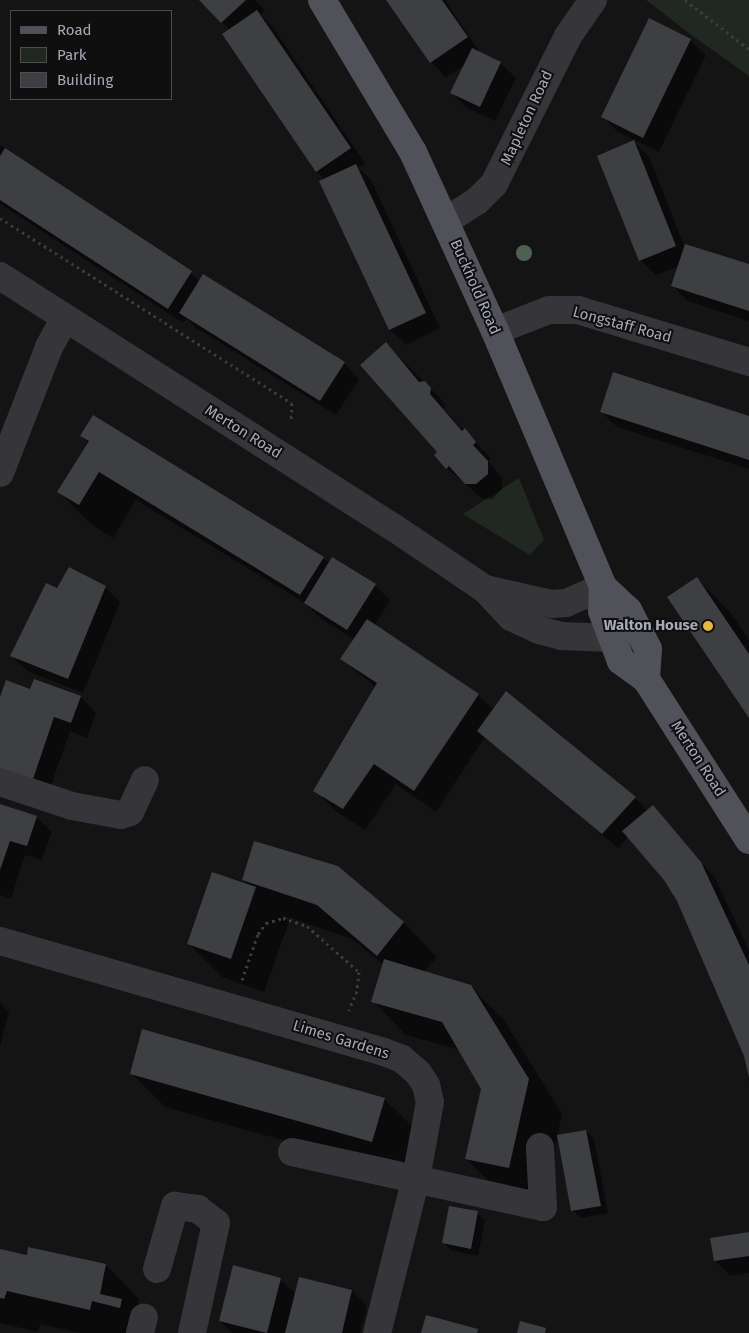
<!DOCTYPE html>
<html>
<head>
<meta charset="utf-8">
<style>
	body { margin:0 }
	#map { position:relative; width:749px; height:1333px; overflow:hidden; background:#141415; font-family:"Fira Sans",sans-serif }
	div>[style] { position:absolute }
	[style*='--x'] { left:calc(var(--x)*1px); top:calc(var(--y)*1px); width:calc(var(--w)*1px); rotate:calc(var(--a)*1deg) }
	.green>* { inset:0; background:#202821 }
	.shadow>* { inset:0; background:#0007 }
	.building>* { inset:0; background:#3e3f42 }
	.path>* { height:3px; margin-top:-1.5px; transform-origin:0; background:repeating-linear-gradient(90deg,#3b3c41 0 2.5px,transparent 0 6.5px) }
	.minor>* { height:28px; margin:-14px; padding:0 14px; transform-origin:14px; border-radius:14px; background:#35353a }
	.major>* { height:28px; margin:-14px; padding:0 14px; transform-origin:14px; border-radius:14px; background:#515259 }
	.trees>* { width:16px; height:16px; margin:-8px; border-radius:50%; background:#4e6051 }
	.dots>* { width:14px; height:14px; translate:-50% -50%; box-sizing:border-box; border:2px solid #0f0f10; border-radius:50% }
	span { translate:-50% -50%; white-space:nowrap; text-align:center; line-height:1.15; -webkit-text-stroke:4px #0f0f10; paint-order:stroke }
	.street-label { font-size:15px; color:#a6aab5 }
	.poi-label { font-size:15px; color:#a6aab5; font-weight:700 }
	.right { translate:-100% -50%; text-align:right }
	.legend { position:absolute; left:10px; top:10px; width:162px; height:90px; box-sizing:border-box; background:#0f0f10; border:1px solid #4b4d52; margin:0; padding:6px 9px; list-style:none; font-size:15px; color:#a6aab5 }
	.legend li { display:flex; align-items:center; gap:10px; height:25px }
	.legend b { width:25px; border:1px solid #4b4d52 }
</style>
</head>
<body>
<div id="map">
	<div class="green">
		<div style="clip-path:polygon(646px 0,749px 0,749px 76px,694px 37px)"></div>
		<div style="clip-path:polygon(519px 478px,544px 540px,530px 555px,463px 514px)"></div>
	</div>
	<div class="shadow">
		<div style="clip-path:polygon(201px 0,255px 0,265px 11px,261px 15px,272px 26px,365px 163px,359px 168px,371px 180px,440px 328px,406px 345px,390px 329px,321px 182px,325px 180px,316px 171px,230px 30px)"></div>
		<div style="clip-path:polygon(387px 0,445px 0,481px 54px,500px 63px,516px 78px,495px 121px,467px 108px,452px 93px,466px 64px,446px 77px,431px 62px)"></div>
		<div style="clip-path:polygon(690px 40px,706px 55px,659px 152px,618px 132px,603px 117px)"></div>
		<div style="clip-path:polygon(634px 142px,649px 157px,684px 245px,749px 266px,749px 321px,688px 301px,673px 286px,679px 266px,656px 275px,640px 260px)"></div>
		<div style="clip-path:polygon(0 145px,201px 281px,344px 363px,359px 379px,336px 415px,196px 328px,187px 318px,183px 323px,0 204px)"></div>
		<div style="clip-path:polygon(386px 344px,440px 398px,445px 404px,444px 410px,491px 458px,488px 461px,502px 478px,502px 489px,492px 499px,481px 498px,447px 468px)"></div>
		<div style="clip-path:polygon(602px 412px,749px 417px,749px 469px,617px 427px)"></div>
		<div style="clip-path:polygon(81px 436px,375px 585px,390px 600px,375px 625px,478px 695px,494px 710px,635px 798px,648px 811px,653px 807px,715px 878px,749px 950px,749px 1083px,745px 1056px,688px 922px,665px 879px,629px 836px,618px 848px,485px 737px,436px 812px,396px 784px,365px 830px,337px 812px,315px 790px,376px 687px,341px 659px,355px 640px,320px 618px,305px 603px,136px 500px,113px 538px,92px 525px,58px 491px,89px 443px)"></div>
		<div style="clip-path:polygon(697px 579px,730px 612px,749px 640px,749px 716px)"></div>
		<div style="clip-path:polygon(105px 587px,120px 602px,83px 693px,27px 671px,12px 656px,58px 590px)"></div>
		<div style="clip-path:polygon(35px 681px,81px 697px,96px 713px,87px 738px,70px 731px,45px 803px,0 787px,0 701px,31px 691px)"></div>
		<div style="clip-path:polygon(0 805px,36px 817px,52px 832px,42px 860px,25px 855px,11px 899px,0 895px)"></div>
		<div style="clip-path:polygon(337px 867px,404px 923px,437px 957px,424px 972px,470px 986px,504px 1020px,562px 1114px,543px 1201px,500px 1192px,466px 1159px,482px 1089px,460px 1050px,406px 1035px,373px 1001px,384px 965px,352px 939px,282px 915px,289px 922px,264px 992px,222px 977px,188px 943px,250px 886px,243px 879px)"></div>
		<div style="clip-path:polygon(0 1003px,9px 1012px,0 1047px)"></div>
		<div style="clip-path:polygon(131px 1073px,384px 1099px,418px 1132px,406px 1175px,165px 1107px)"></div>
		<div style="clip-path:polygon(586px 1131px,594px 1139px,608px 1213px,580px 1218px,573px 1210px)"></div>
		<div style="clip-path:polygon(477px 1213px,485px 1220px,478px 1256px,451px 1250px,444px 1243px)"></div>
		<div style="clip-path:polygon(749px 1233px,749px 1273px,730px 1276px,715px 1260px)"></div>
		<div style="clip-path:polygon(0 1250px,106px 1265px,139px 1299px,136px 1315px,154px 1333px,81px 1333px,40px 1324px,38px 1332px,0 1323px)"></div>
		<div style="clip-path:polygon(280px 1279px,296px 1294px,352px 1291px,367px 1306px,360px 1333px,232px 1333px,220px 1321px)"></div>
	</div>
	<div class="building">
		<div style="clip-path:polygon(199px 0,246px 0,221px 23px)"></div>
		<div style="clip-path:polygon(386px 0,442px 0,468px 37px,430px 63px)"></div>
		<div style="clip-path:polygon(257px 10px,351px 148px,316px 172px,222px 34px)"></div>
		<div style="clip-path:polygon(649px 18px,691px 39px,643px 138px,601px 117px)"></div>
		<div style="clip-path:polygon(472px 48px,501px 62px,480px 107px,450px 93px)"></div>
		<div style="clip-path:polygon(634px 140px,676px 246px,639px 261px,597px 156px)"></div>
		<div style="clip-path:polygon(5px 148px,192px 271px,168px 309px,0 200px,0 156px)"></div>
		<div style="clip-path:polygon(356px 164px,426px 313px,389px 330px,319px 181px)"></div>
		<div style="clip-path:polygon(685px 244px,749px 264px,749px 311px,671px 286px)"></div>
		<div style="clip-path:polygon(203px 274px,345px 362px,320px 401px,179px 313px)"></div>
		<div style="clip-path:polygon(386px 342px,419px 382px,425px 381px,431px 388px,430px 394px,462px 431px,465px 428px,476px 442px,473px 445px,488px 461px,488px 474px,476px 484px,465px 484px,449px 466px,446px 469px,434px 455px,437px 452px,360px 365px)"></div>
		<div style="clip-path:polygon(613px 372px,749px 416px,749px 460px,600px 412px)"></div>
		<div style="clip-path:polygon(93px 415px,324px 557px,300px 595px,99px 472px,79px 505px,57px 492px,89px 441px,80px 436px)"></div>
		<div style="clip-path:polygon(332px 557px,376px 584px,347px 630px,304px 603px)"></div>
		<div style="clip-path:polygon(69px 567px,106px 586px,68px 679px,10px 656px,46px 583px,57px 588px)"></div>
		<div style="clip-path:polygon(697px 577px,749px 654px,749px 718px,667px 597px)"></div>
		<div style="clip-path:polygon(367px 619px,479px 694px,414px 791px,374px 764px,343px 809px,313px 791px,377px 683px,340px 659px)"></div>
		<div style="clip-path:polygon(34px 679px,81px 696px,71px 723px,54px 717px,30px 788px,0 778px,0 697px,6px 680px,30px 689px)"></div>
		<div style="clip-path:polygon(506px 691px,636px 797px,602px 834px,477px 731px)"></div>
		<div style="clip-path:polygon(0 804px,37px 816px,27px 846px,10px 841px,0 870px)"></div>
		<div style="clip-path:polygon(653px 805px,701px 862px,749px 965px,749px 1078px,744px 1056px,677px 901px,664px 880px,622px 831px)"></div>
		<div style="clip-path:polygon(254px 841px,338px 866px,404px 922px,377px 956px,317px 905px,242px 880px)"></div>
		<div style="clip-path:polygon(212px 872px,256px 887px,231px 959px,187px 944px)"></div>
		<div style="clip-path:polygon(384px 959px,471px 985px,529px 1079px,509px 1168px,465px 1159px,481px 1089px,442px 1022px,371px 1002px)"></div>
		<div style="clip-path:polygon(142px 1029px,385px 1098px,372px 1142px,130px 1074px)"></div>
		<div style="clip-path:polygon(586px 1130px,601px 1206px,571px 1211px,557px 1135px)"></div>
		<div style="clip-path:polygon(449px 1206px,478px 1211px,471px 1249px,442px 1243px)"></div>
		<div style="clip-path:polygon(749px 1232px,749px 1256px,714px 1261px,710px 1238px)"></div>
		<div style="clip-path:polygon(28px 1247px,106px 1264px,100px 1294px,122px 1299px,120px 1308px,92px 1301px,90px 1310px,7px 1291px,4px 1299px,0 1298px,0 1249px,27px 1255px)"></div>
		<div style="clip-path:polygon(233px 1265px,281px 1278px,267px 1333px,219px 1321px)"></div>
		<div style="clip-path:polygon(299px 1277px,352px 1290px,342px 1333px,285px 1333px)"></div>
		<div style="clip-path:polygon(426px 1315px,478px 1329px,477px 1333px,421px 1333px)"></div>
		<div style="clip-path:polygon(520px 1321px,546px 1328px,545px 1333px,517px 1333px)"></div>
	</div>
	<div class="path">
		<div style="--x:685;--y:0;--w:81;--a:37.4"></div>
		<div style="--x:0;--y:218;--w:346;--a:32.4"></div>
		<div style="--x:292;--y:403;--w:18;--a:93"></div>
		<div style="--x:242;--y:980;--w:49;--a:-70.8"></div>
		<div style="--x:258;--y:934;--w:14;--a:-54"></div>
		<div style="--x:266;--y:923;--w:18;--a:-16"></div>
		<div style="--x:283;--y:918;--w:25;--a:18"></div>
		<div style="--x:307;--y:926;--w:69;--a:41.5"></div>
		<div style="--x:359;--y:972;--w:19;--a:96"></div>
		<div style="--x:357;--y:991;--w:21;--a:113"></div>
	</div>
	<div class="minor">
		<div style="--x:446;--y:221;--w:37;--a:-33"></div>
		<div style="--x:477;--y:201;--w:24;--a:-45"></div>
		<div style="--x:494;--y:184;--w:165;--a:-63.4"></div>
		<div style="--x:568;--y:36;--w:44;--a:-55.2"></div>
		<div style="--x:0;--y:276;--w:466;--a:32.6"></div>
		<div style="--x:393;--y:527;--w:111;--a:34"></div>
		<div style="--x:485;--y:589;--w:38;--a:47"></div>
		<div style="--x:511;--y:617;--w:31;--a:25"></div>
		<div style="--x:539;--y:630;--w:24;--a:15"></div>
		<div style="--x:562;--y:636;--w:48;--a:2.4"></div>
		<div style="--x:495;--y:331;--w:58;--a:-21.3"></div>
		<div style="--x:549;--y:310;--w:29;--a:0"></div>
		<div style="--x:578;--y:310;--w:179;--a:16.9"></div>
		<div style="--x:0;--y:473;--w:135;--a:-68.7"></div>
		<div style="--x:49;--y:347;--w:31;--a:-61"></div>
		<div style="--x:485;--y:589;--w:69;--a:12.6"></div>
		<div style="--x:552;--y:604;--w:14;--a:-4"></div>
		<div style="--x:566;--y:603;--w:40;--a:-23.4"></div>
		<div style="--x:0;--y:782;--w:76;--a:18.4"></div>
		<div style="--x:72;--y:806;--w:50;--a:10.4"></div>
		<div style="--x:121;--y:815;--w:9;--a:-18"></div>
		<div style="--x:130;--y:812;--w:35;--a:-65"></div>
		<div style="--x:0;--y:941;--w:400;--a:16.1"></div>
		<div style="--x:384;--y:1052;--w:19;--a:21"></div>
		<div style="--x:402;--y:1059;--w:21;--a:41"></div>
		<div style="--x:418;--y:1073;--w:14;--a:56"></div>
		<div style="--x:426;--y:1085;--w:17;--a:77"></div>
		<div style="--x:430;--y:1102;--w:77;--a:100.4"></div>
		<div style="--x:416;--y:1178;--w:160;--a:104.1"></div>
		<div style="--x:292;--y:1152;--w:257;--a:12.4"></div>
		<div style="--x:543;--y:1207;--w:60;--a:-92.9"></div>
		<div style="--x:157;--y:1269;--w:66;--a:-74.1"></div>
		<div style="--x:175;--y:1206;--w:23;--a:7"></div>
		<div style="--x:198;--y:1209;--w:23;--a:38"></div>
		<div style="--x:216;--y:1223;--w:113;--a:102.3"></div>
		<div style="--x:140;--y:1333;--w:16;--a:-76"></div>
	</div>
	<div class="major">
		<div style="--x:322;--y:0;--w:177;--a:59.1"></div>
		<div style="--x:413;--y:152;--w:197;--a:65.4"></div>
		<div style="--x:495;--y:331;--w:278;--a:67.1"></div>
		<div style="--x:603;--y:587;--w:34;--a:43"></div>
		<div style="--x:628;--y:610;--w:44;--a:62.9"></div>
		<div style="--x:648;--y:649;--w:30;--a:94"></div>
		<div style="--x:603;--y:587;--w:24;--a:92"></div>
		<div style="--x:602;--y:611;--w:53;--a:69.2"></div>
		<div style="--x:621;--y:661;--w:31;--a:36"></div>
		<div style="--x:646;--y:679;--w:191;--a:57.4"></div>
	</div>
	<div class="trees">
		<div style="left:524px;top:253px"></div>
	</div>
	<div class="dots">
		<div style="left:708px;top:626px;background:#e9ba38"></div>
	</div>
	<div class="street-label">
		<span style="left:527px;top:118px;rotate:-65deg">Mapleton Road</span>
		<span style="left:475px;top:287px;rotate:66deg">Buckhold Road</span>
		<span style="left:622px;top:325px;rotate:15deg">Longstaff Road</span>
		<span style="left:243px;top:432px;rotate:32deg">Merton Road</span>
		<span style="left:698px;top:759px;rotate:57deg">Merton Road</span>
		<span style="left:341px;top:1040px;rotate:17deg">Limes Gardens</span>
	</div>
	<div class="poi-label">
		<span class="right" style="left:698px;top:626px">Walton House</span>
	</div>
	<ul class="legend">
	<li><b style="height:6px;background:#515259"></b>Road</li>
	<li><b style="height:14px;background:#202821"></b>Park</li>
	<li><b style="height:14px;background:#3e3f42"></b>Building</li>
	</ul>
</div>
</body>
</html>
